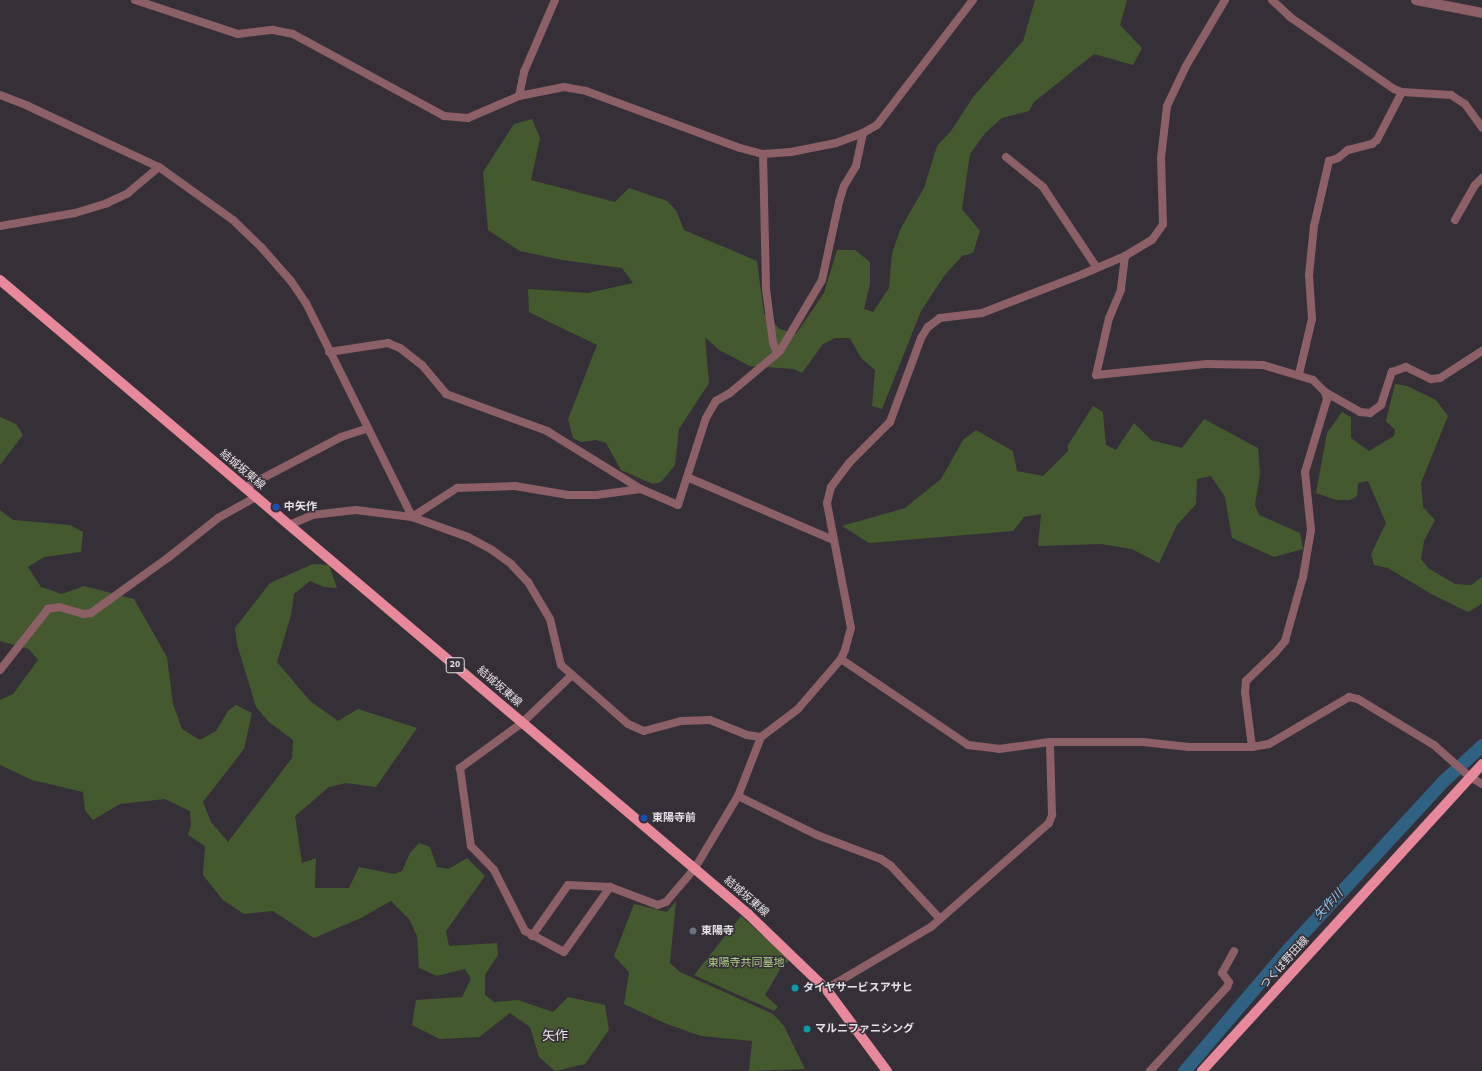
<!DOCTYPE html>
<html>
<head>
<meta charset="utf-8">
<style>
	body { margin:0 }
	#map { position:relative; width:1482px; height:1071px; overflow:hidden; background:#353037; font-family:"Source Sans 3","Noto Sans JP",sans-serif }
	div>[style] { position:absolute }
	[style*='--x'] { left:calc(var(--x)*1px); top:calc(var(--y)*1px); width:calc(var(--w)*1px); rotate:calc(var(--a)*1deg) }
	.green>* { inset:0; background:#45592f }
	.river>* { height:13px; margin:-6.5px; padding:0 6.5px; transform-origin:6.5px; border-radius:6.5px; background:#2f6182 }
	.minor>* { height:8px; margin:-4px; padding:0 4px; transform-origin:4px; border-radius:4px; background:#8d5f67 }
	.tertiary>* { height:10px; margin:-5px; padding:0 5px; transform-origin:5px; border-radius:5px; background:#8d5f67 }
	.primary>* { height:10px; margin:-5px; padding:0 5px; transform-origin:5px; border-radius:5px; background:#e7899b }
	.dots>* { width:11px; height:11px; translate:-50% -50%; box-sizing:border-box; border:2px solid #353037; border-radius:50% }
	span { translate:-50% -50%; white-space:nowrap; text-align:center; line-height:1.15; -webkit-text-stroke:3px #353037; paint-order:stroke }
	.shield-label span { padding:1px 3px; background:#353037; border:1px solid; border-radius:3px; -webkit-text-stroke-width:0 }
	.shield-label { font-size:10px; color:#e5e2e7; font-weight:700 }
	.street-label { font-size:11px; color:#e5e2e7 }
	.poi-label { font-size:11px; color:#e5e2e7; font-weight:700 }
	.left { translate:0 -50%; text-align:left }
	.park-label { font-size:11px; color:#add085 }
	.water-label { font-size:12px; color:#8fc9f4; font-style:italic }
	.quarter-label { font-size:13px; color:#e5e2e7 }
</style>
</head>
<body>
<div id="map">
	<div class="green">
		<div style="clip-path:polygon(1035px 0,1127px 0,1120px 25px,1142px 48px,1133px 65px,1094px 54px,1034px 102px,1029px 111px,1002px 118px,986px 132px,970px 154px,962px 209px,980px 231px,973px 253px,962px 256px,944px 276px,921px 311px,882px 409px,872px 406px,875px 370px,861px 358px,850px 338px,835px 338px,823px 344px,802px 373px,794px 369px,750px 366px,719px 350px,705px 337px,709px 383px,679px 429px,675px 465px,661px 482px,653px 484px,621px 470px,606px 443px,596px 440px,581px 442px,573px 438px,568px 419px,597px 345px,529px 312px,528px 289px,588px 293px,633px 283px,622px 268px,562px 260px,520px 251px,488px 230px,483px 172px,514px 124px,532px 119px,540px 138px,531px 180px,615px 202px,629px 188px,667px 201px,676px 210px,684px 230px,757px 261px,764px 314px,780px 329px,796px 334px,824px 293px,837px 250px,855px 250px,870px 262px,870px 284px,864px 309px,873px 312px,889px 288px,892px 253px,901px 228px,924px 188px,937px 146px,951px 131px,973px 97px,1023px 41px)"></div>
		<div style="clip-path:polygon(1395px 384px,1407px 386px,1436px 400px,1448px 416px,1421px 483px,1423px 507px,1435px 520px,1424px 541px,1421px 559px,1428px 568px,1455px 584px,1471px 585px,1482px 577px,1482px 604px,1468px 612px,1433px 595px,1388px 568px,1374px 565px,1371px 554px,1386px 523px,1368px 481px,1358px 483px,1357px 496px,1350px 500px,1336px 500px,1316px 493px,1327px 433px,1342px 412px,1351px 417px,1351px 438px,1369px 451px,1394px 436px,1395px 430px,1386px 421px)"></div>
		<div style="clip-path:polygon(1093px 406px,1103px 412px,1106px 445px,1116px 450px,1134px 423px,1151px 440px,1182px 448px,1204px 419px,1258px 448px,1260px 474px,1255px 505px,1259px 515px,1300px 533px,1303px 549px,1274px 557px,1232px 538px,1225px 497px,1211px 476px,1197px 479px,1196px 504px,1177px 525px,1159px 563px,1132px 549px,1101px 544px,1038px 546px,1041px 514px,1024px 517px,1013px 531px,869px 543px,842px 526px,905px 508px,941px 479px,963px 440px,976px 430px,1013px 451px,1017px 471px,1043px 476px,1068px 451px,1068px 445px)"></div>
		<div style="clip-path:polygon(0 417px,16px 424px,23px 435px,0 465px)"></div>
		<div style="clip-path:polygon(0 510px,13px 520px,70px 525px,83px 532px,81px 552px,44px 557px,28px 567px,41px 587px,62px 594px,84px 586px,134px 599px,167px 657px,173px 704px,182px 729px,200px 740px,216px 731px,228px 711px,236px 705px,252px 713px,244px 749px,203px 802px,211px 822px,228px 842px,292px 758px,293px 740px,269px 722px,256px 707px,237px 644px,235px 628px,270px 583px,313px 564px,329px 565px,337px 588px,324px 587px,310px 581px,294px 594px,291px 615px,277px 662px,310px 701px,338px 721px,358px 709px,417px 728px,376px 787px,346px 783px,329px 787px,295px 816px,302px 863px,316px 858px,315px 888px,349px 888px,359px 867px,394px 874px,402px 871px,410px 853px,419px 843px,430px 847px,437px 867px,449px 869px,467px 858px,485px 876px,446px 931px,449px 946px,497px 943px,498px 955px,485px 975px,485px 995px,494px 1002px,518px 1000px,553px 1012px,568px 997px,605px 1005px,609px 1030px,585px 1064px,555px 1071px,539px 1057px,530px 1027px,510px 1013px,479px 1037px,440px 1039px,412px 1025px,416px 1000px,462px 997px,471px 979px,465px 969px,437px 976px,419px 968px,417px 936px,409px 919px,391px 901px,361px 918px,314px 938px,273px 911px,244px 914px,223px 900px,203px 875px,205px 846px,188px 835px,191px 825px,190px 811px,165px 799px,120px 804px,93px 820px,85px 810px,83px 792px,32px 780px,0 765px,0 700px,13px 694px,38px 660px,29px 649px,0 641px)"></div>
		<div style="clip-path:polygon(676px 901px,670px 963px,680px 972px,773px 1014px,784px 1026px,805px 1069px,749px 1071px,752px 1041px,701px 1036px,667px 1024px,624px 1004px,629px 972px,614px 956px,634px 904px,667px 912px)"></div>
		<div style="clip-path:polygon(741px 916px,790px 960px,782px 966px,765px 995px,778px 1007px,774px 1011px,694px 975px)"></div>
	</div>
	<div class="river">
		<div style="--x:1184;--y:1071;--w:160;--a:-49.6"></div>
		<div style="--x:1288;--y:949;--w:229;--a:-47.3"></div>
		<div style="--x:1443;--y:781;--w:53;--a:-42.7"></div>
	</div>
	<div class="minor">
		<div style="--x:135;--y:0;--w:108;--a:18.3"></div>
		<div style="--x:238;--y:34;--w:35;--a:-7"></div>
		<div style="--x:273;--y:30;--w:20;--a:11"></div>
		<div style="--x:293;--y:34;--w:172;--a:28.5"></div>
		<div style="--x:444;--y:116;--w:24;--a:5"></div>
		<div style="--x:468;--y:118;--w:56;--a:-23.3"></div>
		<div style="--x:519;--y:96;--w:46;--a:-11.3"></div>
		<div style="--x:564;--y:87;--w:22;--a:10"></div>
		<div style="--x:586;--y:91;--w:164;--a:20.3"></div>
		<div style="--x:740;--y:148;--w:24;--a:15"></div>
		<div style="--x:763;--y:154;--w:28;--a:-4"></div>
		<div style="--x:791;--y:152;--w:46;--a:-11.3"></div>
		<div style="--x:836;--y:143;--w:29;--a:-20"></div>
		<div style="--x:863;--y:133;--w:16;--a:-30"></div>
		<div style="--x:877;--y:125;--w:158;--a:-52.5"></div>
		<div style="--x:1272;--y:0;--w:25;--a:43"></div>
		<div style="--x:1290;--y:17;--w:126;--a:34.7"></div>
		<div style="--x:1394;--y:89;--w:9;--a:21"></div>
		<div style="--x:1402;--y:92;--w:49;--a:3.5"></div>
		<div style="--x:1451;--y:95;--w:17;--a:33"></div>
		<div style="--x:1465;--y:104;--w:29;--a:54"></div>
		<div style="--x:0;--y:95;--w:30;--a:21"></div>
		<div style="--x:28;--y:106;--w:145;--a:25"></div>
		<div style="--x:159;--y:167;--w:91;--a:35.6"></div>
		<div style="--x:233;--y:220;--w:39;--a:44"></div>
		<div style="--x:261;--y:247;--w:45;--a:48.6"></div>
		<div style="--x:291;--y:281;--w:27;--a:56"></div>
		<div style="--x:306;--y:303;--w:239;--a:63.6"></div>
		<div style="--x:519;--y:96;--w:25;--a:-78"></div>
		<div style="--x:524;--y:72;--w:78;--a:-66.7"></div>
		<div style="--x:763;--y:154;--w:135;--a:88.7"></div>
		<div style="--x:766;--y:289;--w:54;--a:82.6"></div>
		<div style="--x:773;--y:343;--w:10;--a:66"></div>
		<div style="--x:1006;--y:157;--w:48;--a:39"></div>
		<div style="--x:1043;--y:187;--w:97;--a:56.3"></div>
		<div style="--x:1455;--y:220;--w:40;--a:-60.3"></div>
		<div style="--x:1475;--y:185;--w:10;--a:-45"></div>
		<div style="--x:0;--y:226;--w:76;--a:-9.8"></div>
		<div style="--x:75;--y:213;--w:34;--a:-17"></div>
		<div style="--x:107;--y:203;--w:23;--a:-25"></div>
		<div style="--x:128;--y:193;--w:40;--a:-40"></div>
		<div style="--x:1125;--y:256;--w:34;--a:97"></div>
		<div style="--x:1121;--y:290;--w:30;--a:113"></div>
		<div style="--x:1109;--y:318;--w:58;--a:102.8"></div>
		<div style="--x:1096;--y:375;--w:112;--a:-5.7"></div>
		<div style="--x:1207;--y:364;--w:56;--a:1"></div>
		<div style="--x:1263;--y:365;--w:52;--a:16.7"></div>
		<div style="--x:1313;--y:380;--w:17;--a:45"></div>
		<div style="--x:1325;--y:392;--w:40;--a:29.7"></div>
		<div style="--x:1360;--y:412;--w:10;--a:6"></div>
		<div style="--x:1370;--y:413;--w:14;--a:-36"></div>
		<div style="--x:1381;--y:405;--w:35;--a:-72"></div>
		<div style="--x:1392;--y:372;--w:15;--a:-20"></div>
		<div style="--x:1406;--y:367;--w:28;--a:26"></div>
		<div style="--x:1431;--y:379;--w:9;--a:-6"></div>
		<div style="--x:1440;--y:378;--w:50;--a:-32.7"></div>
		<div style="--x:329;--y:352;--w:60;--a:-8.7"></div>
		<div style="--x:388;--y:343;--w:13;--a:23"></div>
		<div style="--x:400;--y:348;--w:28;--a:38"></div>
		<div style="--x:422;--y:365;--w:38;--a:50"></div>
		<div style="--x:446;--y:394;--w:108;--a:20.1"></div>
		<div style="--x:547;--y:431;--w:110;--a:31.7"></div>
		<div style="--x:641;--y:489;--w:40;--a:23.4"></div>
		<div style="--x:678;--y:505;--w:91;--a:-72.2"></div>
		<div style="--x:706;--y:418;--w:20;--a:-60"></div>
		<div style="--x:716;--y:401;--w:16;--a:-30"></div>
		<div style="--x:730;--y:393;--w:65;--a:-40"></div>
		<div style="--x:780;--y:351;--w:82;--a:-59.4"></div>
		<div style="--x:822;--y:280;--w:80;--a:-77.7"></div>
		<div style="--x:839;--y:202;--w:17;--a:-73"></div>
		<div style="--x:844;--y:186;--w:23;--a:-59"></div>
		<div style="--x:856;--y:166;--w:34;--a:-78"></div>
		<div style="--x:1299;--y:374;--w:57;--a:-76.7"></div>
		<div style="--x:1312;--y:319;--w:44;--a:-93.9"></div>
		<div style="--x:1309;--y:275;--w:49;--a:-84.2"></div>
		<div style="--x:1314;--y:226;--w:67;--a:-77"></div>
		<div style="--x:1329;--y:161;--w:9;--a:-18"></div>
		<div style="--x:1338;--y:158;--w:13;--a:-39"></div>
		<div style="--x:1348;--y:150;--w:25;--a:-14"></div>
		<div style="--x:1372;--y:144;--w:6;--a:-39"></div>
		<div style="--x:1377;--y:140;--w:54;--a:-62.5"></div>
		<div style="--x:687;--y:477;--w:159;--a:23.3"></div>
		<div style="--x:244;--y:488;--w:110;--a:-27.7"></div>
		<div style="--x:341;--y:437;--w:28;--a:-18"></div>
		<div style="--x:412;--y:517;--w:54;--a:-32.8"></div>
		<div style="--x:457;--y:488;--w:58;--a:-2"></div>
		<div style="--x:515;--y:486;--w:54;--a:9.6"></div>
		<div style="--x:568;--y:495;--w:28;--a:0"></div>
		<div style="--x:596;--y:495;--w:45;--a:-7.6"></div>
		<div style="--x:289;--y:525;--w:25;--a:-23"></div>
		<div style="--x:312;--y:515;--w:44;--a:-6.5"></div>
		<div style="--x:356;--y:510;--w:56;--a:7.1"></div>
		<div style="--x:412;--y:517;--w:59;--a:19.7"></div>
		<div style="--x:468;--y:537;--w:27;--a:28"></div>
		<div style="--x:492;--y:550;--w:24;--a:36"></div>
		<div style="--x:511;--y:564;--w:25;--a:47"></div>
		<div style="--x:528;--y:582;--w:43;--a:59.3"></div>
		<div style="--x:550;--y:619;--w:47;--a:76.6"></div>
		<div style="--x:561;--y:665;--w:89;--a:41.4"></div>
		<div style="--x:628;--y:724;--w:17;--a:24"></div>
		<div style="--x:644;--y:731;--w:38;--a:-15"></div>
		<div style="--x:681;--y:721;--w:29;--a:-2"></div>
		<div style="--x:710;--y:720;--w:40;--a:22"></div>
		<div style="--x:747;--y:735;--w:14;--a:8"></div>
		<div style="--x:841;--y:659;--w:153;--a:34.1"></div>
		<div style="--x:968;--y:745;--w:31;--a:7"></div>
		<div style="--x:999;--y:749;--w:51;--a:-7.8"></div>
		<div style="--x:1050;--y:742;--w:93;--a:0"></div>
		<div style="--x:1143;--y:742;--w:46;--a:6.2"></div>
		<div style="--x:1189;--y:747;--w:63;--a:0"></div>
		<div style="--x:1252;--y:747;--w:17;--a:-10"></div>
		<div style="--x:1269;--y:744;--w:93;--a:-30.4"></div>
		<div style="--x:1349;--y:697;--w:9;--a:13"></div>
		<div style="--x:1358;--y:699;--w:89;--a:31.2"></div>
		<div style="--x:1434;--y:745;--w:47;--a:41.5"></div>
		<div style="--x:1469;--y:776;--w:15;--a:32"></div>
		<div style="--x:0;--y:670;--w:78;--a:-51.8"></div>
		<div style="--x:48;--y:609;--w:11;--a:-10"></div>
		<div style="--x:59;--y:607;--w:26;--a:16"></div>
		<div style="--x:84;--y:614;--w:7;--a:-8"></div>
		<div style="--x:91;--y:613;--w:96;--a:-35.7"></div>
		<div style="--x:169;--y:557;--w:63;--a:-38.5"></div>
		<div style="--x:218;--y:518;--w:43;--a:-28.9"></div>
		<div style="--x:572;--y:675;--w:69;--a:136.2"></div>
		<div style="--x:522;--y:723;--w:77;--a:144"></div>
		<div style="--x:460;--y:768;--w:79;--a:82"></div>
		<div style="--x:471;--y:846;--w:33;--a:46"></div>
		<div style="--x:494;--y:870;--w:68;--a:63.1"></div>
		<div style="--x:525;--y:931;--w:44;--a:28.3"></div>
		<div style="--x:564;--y:952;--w:80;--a:-54.7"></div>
		<div style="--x:1252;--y:747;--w:55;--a:-97.3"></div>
		<div style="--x:1245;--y:692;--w:11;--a:-85"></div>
		<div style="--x:1246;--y:681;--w:40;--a:-44"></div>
		<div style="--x:1275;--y:653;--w:16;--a:-50"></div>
		<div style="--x:1285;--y:641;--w:66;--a:-74.3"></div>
		<div style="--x:1303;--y:577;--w:48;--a:-80.3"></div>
		<div style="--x:1311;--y:530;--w:58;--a:-95.9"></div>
		<div style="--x:1305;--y:472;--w:76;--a:-73.2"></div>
		<div style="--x:1327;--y:399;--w:7;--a:-106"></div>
		<div style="--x:738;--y:796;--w:88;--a:26.3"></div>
		<div style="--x:817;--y:835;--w:68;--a:20.6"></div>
		<div style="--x:881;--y:859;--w:12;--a:35"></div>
		<div style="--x:891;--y:866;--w:72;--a:47.2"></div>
		<div style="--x:532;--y:936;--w:62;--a:-54.8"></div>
		<div style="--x:568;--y:885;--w:42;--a:2.7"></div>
		<div style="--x:610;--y:887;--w:51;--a:20.6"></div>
		<div style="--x:658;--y:905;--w:9;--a:-21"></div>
		<div style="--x:666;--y:902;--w:45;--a:-49.5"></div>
		<div style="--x:695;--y:868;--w:84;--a:-59.2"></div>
		<div style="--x:738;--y:796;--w:63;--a:-68.7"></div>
		<div style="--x:761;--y:737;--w:46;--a:-37.1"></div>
		<div style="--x:798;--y:709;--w:66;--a:-49.3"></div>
		<div style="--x:841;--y:659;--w:10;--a:-66"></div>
		<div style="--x:845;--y:650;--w:23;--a:-75"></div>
		<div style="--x:851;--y:628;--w:127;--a:-100.9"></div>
		<div style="--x:827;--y:503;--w:16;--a:-76"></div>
		<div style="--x:831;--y:487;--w:31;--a:-53"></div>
		<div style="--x:850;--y:462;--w:57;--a:-45"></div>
		<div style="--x:890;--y:422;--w:90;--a:-69.7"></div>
		<div style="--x:921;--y:338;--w:13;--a:-58"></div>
		<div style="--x:928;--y:327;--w:15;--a:-37"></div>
		<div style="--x:940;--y:318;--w:42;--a:-6.8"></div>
		<div style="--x:982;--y:313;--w:108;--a:-21.1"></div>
		<div style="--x:1083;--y:274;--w:46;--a:-23.2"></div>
		<div style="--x:1125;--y:256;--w:31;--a:-31"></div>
		<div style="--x:1152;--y:240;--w:19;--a:-55"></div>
		<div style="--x:1163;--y:224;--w:66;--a:-91.7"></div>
		<div style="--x:1161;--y:158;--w:52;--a:-83.4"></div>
		<div style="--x:1167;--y:106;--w:44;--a:-64.6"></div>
		<div style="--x:1186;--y:66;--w:77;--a:-59.4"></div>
		<div style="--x:826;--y:989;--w:122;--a:-30.6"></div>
		<div style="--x:931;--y:927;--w:157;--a:-41.4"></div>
		<div style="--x:1049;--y:823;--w:9;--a:-69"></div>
		<div style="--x:1052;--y:815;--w:73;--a:-91.6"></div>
		<div style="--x:1150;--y:1071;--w:114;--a:-47.5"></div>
		<div style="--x:1227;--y:987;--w:5;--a:-68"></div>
		<div style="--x:1229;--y:982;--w:11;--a:-128"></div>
		<div style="--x:1222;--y:973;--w:25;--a:-61"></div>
	</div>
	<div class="tertiary">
		<div style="--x:1416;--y:0;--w:67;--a:11.1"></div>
	</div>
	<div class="primary">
		<div style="--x:0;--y:280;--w:981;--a:40.28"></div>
		<div style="--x:748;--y:914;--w:108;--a:43.9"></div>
		<div style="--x:826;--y:989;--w:102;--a:53.4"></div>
		<div style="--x:1202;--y:1071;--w:416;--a:-47.6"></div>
	</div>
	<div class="dots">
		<div style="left:276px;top:507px;background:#1a4fb4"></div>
		<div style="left:644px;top:818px;background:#1a4fb4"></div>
		<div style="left:693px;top:931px;background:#6b7280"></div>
		<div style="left:795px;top:988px;background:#0f9aa8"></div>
		<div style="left:807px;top:1029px;background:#0f9aa8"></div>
	</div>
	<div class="shield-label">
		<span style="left:455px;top:665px">20</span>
	</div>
	<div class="street-label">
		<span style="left:242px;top:470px;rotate:40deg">結城坂東線</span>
		<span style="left:499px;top:687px;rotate:41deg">結城坂東線</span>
		<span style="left:746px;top:897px;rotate:41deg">結城坂東線</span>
		<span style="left:1285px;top:963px;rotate:-48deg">つくば野田線</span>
	</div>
	<div class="poi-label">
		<span class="left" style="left:284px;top:507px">中矢作</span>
		<span class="left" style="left:652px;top:818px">東陽寺前</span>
		<span class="left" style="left:701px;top:931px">東陽寺</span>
		<span class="left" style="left:803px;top:988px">タイヤサービスアサヒ</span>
		<span class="left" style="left:815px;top:1029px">マルニファニシング</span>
	</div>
	<div class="park-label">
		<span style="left:746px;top:963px">東陽寺共同墓地</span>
	</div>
	<div class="water-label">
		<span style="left:1329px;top:905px;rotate:-47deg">矢作川</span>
	</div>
	<div class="quarter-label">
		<span style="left:555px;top:1036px">矢作</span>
	</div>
</div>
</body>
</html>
